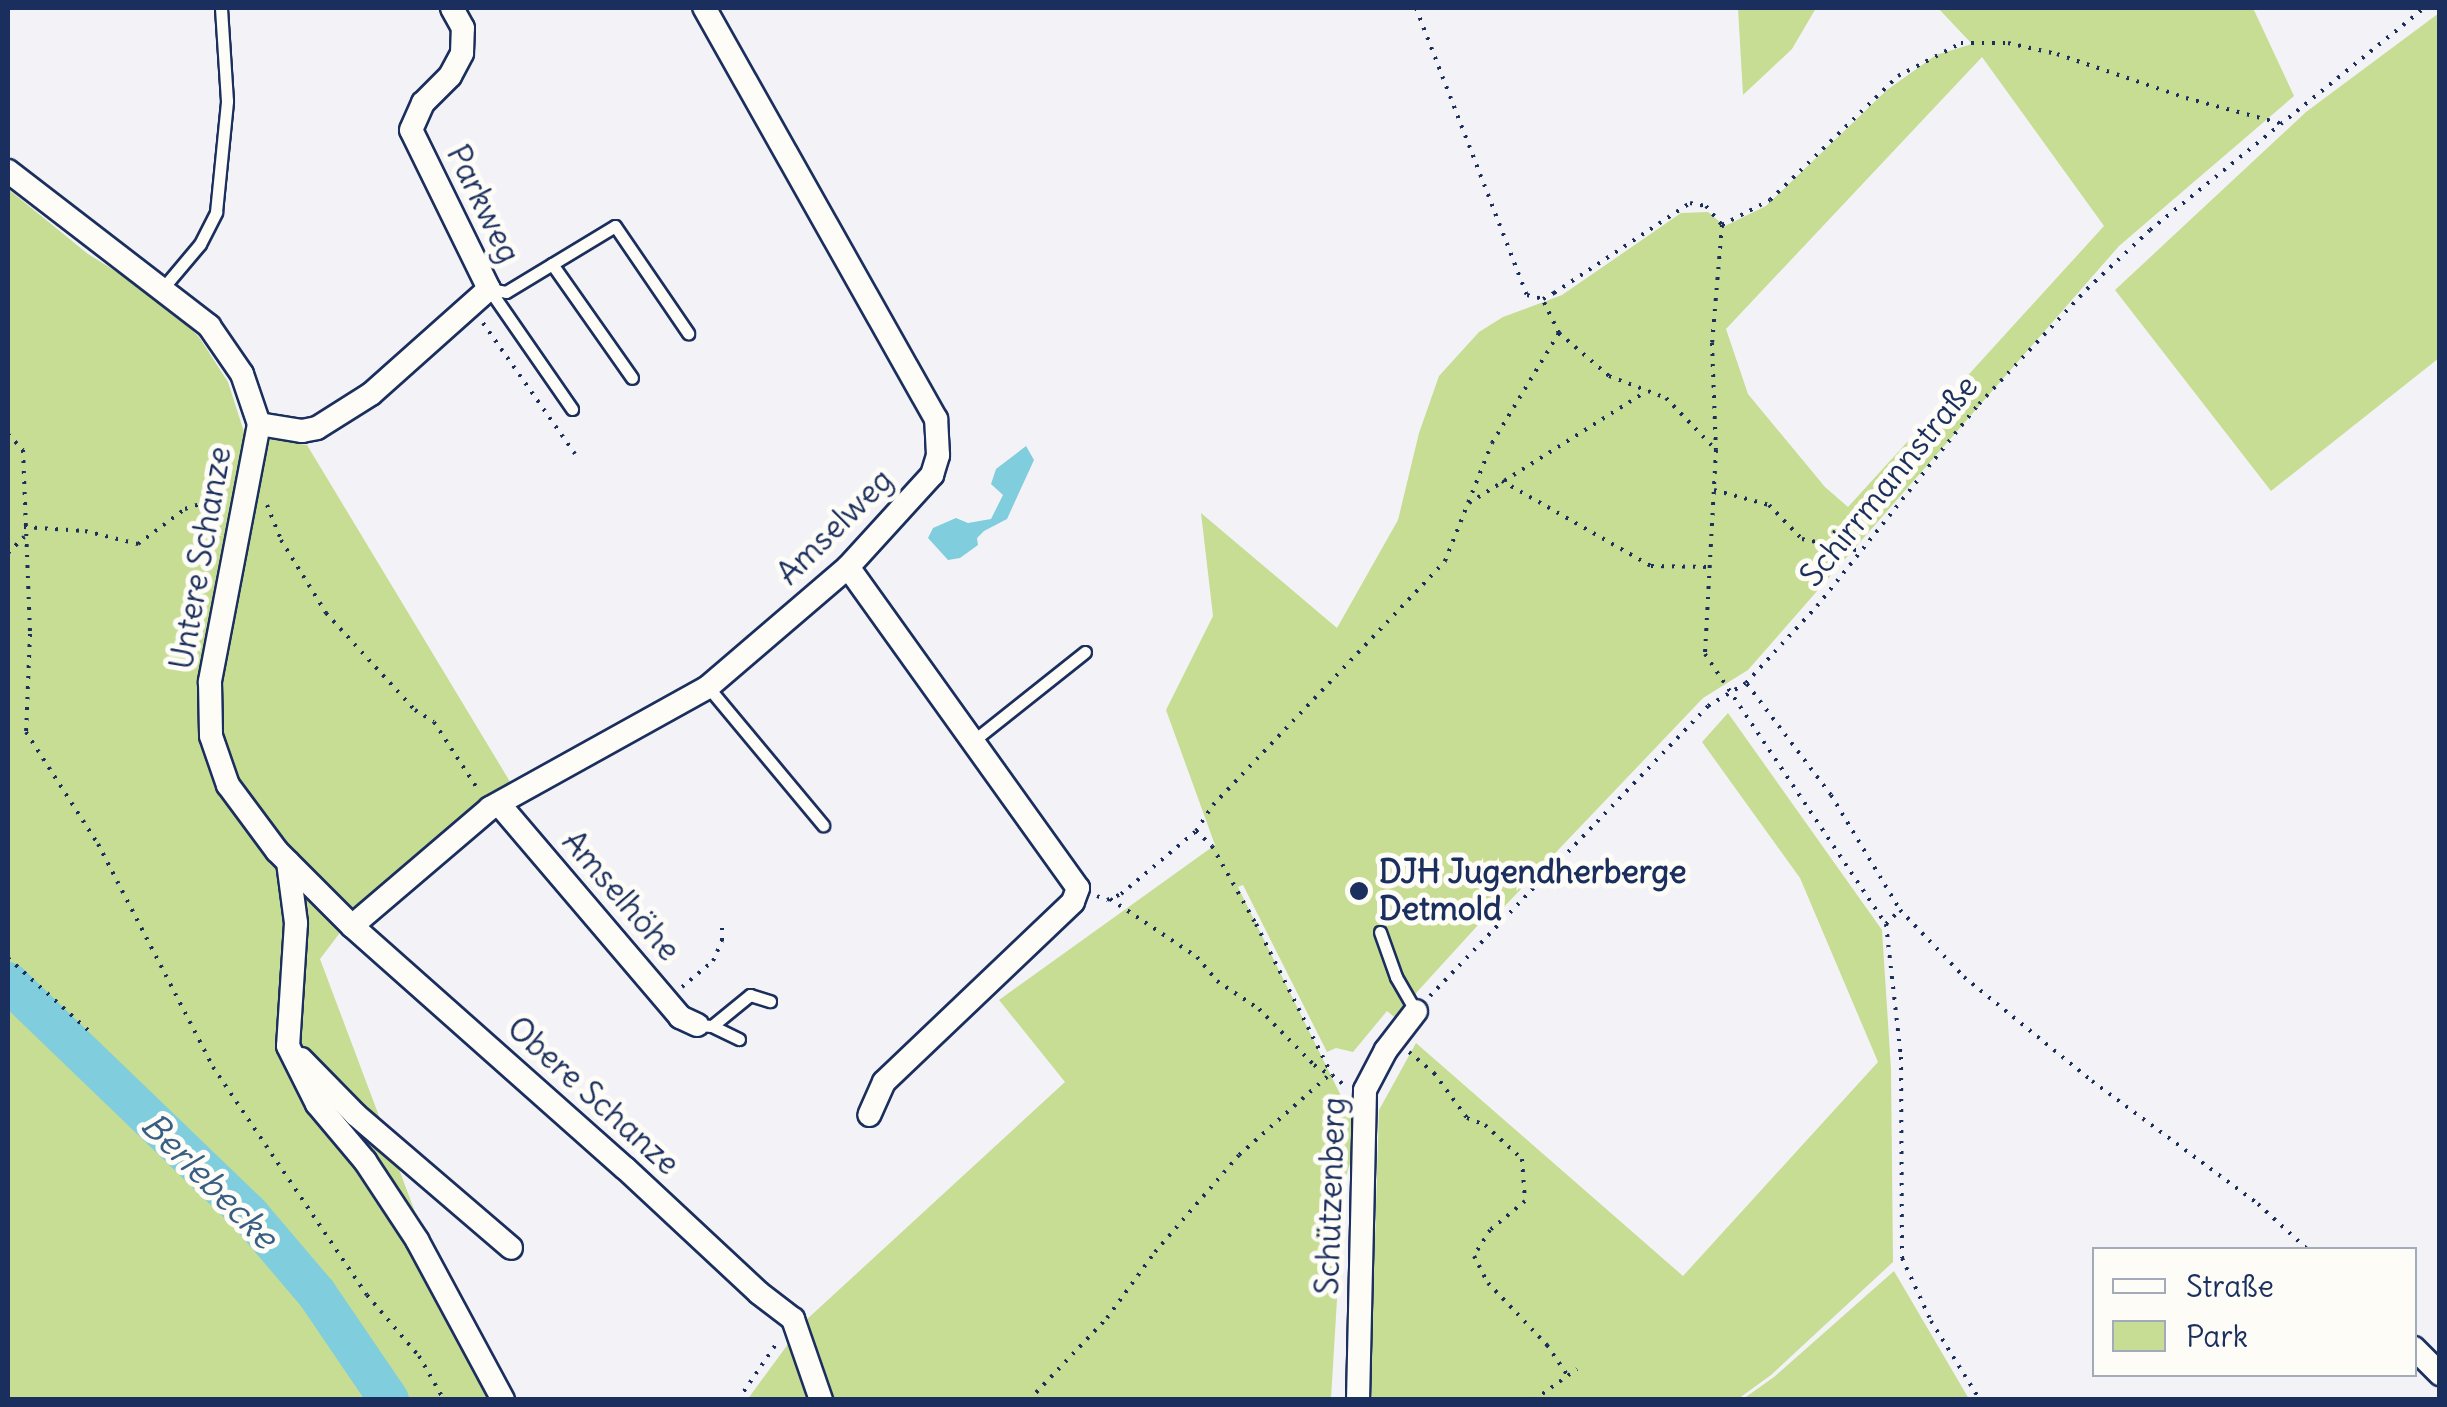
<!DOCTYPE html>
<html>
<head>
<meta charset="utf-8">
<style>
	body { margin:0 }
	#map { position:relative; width:2447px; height:1407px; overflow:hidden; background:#f3f3f7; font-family:Delius,sans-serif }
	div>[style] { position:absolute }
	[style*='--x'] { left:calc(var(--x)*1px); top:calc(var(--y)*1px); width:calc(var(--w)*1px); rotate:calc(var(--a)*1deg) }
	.green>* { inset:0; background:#c6dd93 }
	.water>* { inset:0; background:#7fcddd }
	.river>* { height:40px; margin:-20px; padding:0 20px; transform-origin:20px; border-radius:20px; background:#7fcddd }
	.path>* { height:4px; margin-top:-2px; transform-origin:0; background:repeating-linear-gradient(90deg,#1b2f5e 0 2.5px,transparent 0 10.5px) }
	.roads { filter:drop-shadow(2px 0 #1b2f5e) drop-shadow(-2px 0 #1b2f5e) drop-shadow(0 2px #1b2f5e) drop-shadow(0 -2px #1b2f5e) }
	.service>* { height:11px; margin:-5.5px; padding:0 5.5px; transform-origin:5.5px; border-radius:5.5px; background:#fdfcf7 }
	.minor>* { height:22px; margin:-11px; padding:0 11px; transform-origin:11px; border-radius:11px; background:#fdfcf7 }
	.dots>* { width:28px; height:28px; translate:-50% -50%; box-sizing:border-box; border:5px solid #fdfcf7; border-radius:50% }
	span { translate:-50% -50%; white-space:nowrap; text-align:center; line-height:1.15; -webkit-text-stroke:10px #fdfcf7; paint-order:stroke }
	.street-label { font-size:32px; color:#1b2f5e }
	.poi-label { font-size:32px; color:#1b2f5e; font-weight:700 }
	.left { translate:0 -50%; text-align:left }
	.water-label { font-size:35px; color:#395e84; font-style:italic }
	.frame { position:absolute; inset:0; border:10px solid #1b2f5e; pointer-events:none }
	.legend { position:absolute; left:2092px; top:1247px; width:325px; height:130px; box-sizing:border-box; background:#fdfcf7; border:2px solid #a3aaba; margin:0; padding:12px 18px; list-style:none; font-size:30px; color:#1b2f5e }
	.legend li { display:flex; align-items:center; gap:20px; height:50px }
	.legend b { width:50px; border:2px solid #a3aaba }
</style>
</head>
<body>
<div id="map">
	<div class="green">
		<div style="clip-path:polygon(1738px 8px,1816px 8px,1792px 49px,1743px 95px)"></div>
		<div style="clip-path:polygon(evenodd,1938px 8px,2253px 8px,2294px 96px,2119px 246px,1748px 670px,1703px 698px,1500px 911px,1490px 900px,1473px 917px,1479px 924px,1417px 992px,1399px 1021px,1387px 1011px,1353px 1052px,1336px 1048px,1327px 1052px,1243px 885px,1238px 887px,1343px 1100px,1371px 1094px,1344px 1183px,1331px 1399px,747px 1400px,805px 1321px,1065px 1082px,999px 1000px,1215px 845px,1166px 710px,1213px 616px,1201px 513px,1337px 628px,1398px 520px,1419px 433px,1439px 376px,1479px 332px,1503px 317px,1562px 295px,1681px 213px,1708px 212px,1725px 226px,1766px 206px,1887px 90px,1936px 55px,1972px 44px,1938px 8px,1982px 57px,2104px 226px,1848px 507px,1825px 487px,1748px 394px,1726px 329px,1982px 57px)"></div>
		<div style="clip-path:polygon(2439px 13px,2439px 358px,2271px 491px,2115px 290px,2306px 112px)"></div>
		<div style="clip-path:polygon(8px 189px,88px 254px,157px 297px,199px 337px,228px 382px,245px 435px,307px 445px,512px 785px,352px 917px,320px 959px,441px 1281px,490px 1399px,8px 1399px)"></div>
		<div style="clip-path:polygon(1728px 713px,1882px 930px,1891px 1069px,1893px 1262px,1771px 1375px,1738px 1399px,1370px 1399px,1379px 1110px,1416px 1043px,1683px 1276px,1878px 1062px,1800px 878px,1702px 742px)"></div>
		<div style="clip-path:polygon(1894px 1271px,1969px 1399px,1743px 1399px,1774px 1377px)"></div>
	</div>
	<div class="water">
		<div style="clip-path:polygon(1026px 446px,1034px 460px,1007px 519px,984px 531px,977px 538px,978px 545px,960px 558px,948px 560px,928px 538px,933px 528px,956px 518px,968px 523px,991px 519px,1003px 495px,991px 484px,996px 469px)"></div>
	</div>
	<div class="river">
		<div style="--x:8;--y:982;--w:335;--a:43.9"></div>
		<div style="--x:249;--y:1214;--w:105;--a:49.6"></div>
		<div style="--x:317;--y:1294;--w:128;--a:55.8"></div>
	</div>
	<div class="path">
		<div style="--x:1416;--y:8;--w:308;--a:68.9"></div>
		<div style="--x:1527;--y:295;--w:16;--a:14"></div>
		<div style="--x:1543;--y:299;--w:13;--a:-29"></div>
		<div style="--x:1554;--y:293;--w:163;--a:-33.5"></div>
		<div style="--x:1690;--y:203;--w:16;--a:11"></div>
		<div style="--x:1706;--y:206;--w:25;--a:50"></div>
		<div style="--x:1722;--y:225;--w:118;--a:94.8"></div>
		<div style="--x:1712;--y:343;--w:107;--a:87.9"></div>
		<div style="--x:1716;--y:450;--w:204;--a:93.1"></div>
		<div style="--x:1705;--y:654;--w:325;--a:56.2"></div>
		<div style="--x:1886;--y:924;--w:134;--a:83.6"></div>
		<div style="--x:1901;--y:1057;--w:201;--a:89.7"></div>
		<div style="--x:1902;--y:1258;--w:69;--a:65.3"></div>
		<div style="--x:1931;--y:1321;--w:93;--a:58.2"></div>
		<div style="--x:1722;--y:225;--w:54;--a:-27.5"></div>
		<div style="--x:1770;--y:200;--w:178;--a:-44.1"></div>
		<div style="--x:1898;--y:76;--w:71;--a:-27.6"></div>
		<div style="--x:1961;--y:43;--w:47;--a:0"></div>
		<div style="--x:2008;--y:43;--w:50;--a:12.7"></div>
		<div style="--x:2057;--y:54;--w:136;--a:18.8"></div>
		<div style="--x:2186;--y:98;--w:100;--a:15"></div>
		<div style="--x:483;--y:323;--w:160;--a:54.9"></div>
		<div style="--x:1559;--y:333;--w:66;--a:40.7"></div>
		<div style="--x:1609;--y:376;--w:61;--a:21.1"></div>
		<div style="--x:1666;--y:398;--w:72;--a:46.1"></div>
		<div style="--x:8;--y:434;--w:22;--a:47"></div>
		<div style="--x:23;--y:450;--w:184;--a:87.8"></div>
		<div style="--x:30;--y:634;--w:98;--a:92.3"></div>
		<div style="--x:26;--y:732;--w:133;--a:57.3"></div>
		<div style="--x:98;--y:844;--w:251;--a:62.7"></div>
		<div style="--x:213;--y:1067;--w:275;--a:56"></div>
		<div style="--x:367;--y:1295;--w:80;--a:49.6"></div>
		<div style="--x:419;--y:1356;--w:51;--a:60.4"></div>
		<div style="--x:1502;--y:481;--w:172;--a:29.7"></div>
		<div style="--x:1651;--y:566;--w:59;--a:1"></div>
		<div style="--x:1714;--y:490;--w:57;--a:15.3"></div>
		<div style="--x:1769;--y:505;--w:47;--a:45.9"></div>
		<div style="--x:1802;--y:539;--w:60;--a:11.5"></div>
		<div style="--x:1469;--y:503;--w:210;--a:-32.2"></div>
		<div style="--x:267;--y:505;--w:38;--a:68"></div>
		<div style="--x:281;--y:540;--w:86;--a:58.3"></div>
		<div style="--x:326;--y:613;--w:132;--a:47.5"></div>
		<div style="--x:415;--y:710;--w:22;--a:32"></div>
		<div style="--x:434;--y:722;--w:82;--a:56.9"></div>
		<div style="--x:24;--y:527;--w:61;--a:3.8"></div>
		<div style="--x:85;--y:531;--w:55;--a:13.8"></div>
		<div style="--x:138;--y:544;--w:59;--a:-36.7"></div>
		<div style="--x:185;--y:509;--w:41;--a:-18.4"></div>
		<div style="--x:8;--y:553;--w:23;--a:-45"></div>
		<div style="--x:1747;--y:684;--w:139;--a:52.9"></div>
		<div style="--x:1831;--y:795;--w:134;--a:59"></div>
		<div style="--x:1900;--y:910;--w:93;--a:46.3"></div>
		<div style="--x:1964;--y:977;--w:165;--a:39.1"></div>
		<div style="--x:2092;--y:1081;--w:207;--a:36.5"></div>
		<div style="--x:2258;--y:1204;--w:68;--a:42.6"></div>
		<div style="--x:1196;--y:831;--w:31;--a:-57"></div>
		<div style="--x:1213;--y:805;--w:337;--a:-46.4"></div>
		<div style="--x:1445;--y:561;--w:127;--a:-68.3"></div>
		<div style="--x:1492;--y:443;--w:129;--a:-58.7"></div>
		<div style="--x:1559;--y:333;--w:37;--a:-116"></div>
		<div style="--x:1097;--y:896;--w:11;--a:22"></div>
		<div style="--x:1107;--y:900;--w:15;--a:-23"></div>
		<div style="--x:1121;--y:894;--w:98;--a:-40"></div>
		<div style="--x:1196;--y:831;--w:22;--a:43"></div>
		<div style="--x:1212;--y:846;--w:90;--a:60.6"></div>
		<div style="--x:1256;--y:924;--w:169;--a:63.3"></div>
		<div style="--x:1332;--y:1075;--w:16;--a:40"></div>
		<div style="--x:1110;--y:899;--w:105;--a:33.7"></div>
		<div style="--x:1197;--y:957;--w:31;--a:50"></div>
		<div style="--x:1217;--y:981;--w:50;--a:33.7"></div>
		<div style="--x:1259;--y:1009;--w:78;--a:45.5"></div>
		<div style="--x:1314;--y:1065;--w:19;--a:32"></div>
		<div style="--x:1886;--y:924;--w:20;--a:-45"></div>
		<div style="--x:8;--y:958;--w:109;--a:42"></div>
		<div style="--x:682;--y:987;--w:40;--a:-40"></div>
		<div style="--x:713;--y:961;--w:22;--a:-66"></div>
		<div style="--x:722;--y:941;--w:20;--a:-90"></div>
		<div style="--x:1430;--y:996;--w:402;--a:-46.2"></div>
		<div style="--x:1708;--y:706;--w:44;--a:-31.2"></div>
		<div style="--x:1746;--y:683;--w:105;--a:-47.3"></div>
		<div style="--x:1817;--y:606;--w:259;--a:-51.3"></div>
		<div style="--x:1979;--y:404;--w:158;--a:-46.8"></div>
		<div style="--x:2087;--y:289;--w:86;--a:-43.1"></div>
		<div style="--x:2150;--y:230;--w:353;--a:-39"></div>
		<div style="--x:1409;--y:1052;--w:33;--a:40"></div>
		<div style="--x:1434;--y:1073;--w:56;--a:53.7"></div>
		<div style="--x:1467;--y:1118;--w:19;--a:21"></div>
		<div style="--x:1485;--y:1125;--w:50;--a:42.6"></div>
		<div style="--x:1522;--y:1159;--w:42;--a:85.9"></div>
		<div style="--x:1525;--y:1201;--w:45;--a:140.4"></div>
		<div style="--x:1490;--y:1230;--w:31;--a:122"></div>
		<div style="--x:1474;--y:1256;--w:30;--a:63"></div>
		<div style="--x:1488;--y:1283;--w:86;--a:46.4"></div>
		<div style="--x:1547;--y:1345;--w:37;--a:56"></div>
		<div style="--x:738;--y:1400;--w:68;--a:-55.8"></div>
		<div style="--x:1029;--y:1400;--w:113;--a:-46.4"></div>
		<div style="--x:1107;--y:1318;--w:82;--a:-54"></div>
		<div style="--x:1155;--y:1252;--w:128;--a:-49.1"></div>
		<div style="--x:1239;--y:1155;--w:119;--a:-41.6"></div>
		<div style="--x:1534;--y:1400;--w:53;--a:-35.8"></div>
	</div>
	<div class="roads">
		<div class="service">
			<div style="--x:552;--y:264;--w:139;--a:54.9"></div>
			<div style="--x:163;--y:288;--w:57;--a:-49.9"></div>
			<div style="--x:200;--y:244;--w:36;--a:-63"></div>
			<div style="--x:216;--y:212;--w:112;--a:-84.3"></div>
			<div style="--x:227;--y:101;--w:93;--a:-93.7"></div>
			<div style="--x:489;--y:289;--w:17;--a:10"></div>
			<div style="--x:506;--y:292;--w:127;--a:-31.2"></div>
			<div style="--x:615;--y:226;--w:130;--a:55.7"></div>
			<div style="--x:489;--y:289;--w:146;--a:55.3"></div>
			<div style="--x:708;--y:687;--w:180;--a:50.2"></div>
			<div style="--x:973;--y:741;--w:143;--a:-38.5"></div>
			<div style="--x:1380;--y:932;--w:48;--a:70.4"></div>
			<div style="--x:1396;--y:977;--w:39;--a:60"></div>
			<div style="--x:697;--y:1025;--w:15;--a:4"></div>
			<div style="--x:712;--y:1026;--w:49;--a:-39.2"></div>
			<div style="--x:750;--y:995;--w:21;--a:17"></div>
			<div style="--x:712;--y:1026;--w:30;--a:26"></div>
		</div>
		<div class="minor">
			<div style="--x:8;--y:171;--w:254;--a:37.6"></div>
			<div style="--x:209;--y:326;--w:58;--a:55.5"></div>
			<div style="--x:242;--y:374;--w:53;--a:71.2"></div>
			<div style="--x:259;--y:424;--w:263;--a:100.8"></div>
			<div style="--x:210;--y:682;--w:54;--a:88.9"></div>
			<div style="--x:211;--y:736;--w:52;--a:70.9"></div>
			<div style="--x:228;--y:785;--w:82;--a:53.4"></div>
			<div style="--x:277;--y:851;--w:106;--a:45"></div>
			<div style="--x:352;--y:926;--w:365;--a:41.6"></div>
			<div style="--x:625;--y:1168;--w:183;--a:43"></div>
			<div style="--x:759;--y:1293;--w:43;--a:37.4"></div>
			<div style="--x:793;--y:1319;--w:86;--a:70.9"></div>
			<div style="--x:259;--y:424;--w:44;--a:9.2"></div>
			<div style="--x:302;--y:431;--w:15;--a:-11"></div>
			<div style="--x:317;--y:428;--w:64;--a:-32.2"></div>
			<div style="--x:371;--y:394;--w:158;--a:-41.7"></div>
			<div style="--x:489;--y:289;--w:177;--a:-116.1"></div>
			<div style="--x:411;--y:130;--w:30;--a:-66"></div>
			<div style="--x:423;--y:103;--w:38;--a:-45"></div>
			<div style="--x:450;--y:76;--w:26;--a:-62"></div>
			<div style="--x:462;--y:53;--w:25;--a:-88"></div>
			<div style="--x:463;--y:28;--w:23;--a:-119"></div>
			<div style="--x:848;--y:567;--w:395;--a:54.4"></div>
			<div style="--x:1078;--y:888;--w:15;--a:110"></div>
			<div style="--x:1073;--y:902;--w:261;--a:136.4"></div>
			<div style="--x:884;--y:1082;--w:36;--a:114"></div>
			<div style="--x:499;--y:804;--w:280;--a:49.6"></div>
			<div style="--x:680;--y:1017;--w:19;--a:25"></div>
			<div style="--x:288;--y:862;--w:62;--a:82.5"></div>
			<div style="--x:296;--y:923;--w:123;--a:93.7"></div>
			<div style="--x:288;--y:1046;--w:65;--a:63.4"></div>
			<div style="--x:317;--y:1104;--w:75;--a:49.9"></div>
			<div style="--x:365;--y:1161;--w:95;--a:56.6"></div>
			<div style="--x:417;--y:1240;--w:182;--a:61.7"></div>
			<div style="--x:352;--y:926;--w:182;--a:-40.5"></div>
			<div style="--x:490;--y:808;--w:249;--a:-29"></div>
			<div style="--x:708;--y:687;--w:184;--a:-40.6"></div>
			<div style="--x:848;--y:567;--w:125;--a:-47.6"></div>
			<div style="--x:932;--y:475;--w:21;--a:-73"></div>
			<div style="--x:938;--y:455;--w:36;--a:-93"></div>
			<div style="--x:936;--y:419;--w:472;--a:-119.4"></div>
			<div style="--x:301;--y:1059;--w:78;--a:45.5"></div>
			<div style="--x:356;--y:1115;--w:204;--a:40.6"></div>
			<div style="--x:2414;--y:1348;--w:37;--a:45"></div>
			<div style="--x:1358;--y:1400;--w:310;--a:-88.7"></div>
			<div style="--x:1365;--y:1090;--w:45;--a:-62.3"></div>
			<div style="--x:1386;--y:1050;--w:49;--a:-52.4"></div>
		</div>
	</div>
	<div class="dots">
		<div style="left:1359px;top:891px;background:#1b2f5e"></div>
	</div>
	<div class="street-label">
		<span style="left:483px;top:204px;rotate:64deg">Parkweg</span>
		<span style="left:1889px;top:481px;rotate:-51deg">Schirrmannstraße</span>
		<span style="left:835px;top:527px;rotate:-45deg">Amselweg</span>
		<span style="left:201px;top:558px;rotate:-80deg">Untere Schanze</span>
		<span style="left:621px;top:896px;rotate:49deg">Amselhöhe</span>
		<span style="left:593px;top:1096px;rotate:42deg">Obere Schanze</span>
		<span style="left:1331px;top:1196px;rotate:-88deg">Schützenberg</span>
	</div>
	<div class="poi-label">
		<span class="left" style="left:1379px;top:891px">DJH Jugendherberge<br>Detmold</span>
	</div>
	<div class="water-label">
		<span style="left:210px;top:1180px;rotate:45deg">Berlebecke</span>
	</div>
	<div class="frame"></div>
	<ul class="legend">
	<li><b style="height:12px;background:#fdfcf7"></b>Straße</li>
	<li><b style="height:28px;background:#c6dd93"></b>Park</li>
	</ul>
</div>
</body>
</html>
